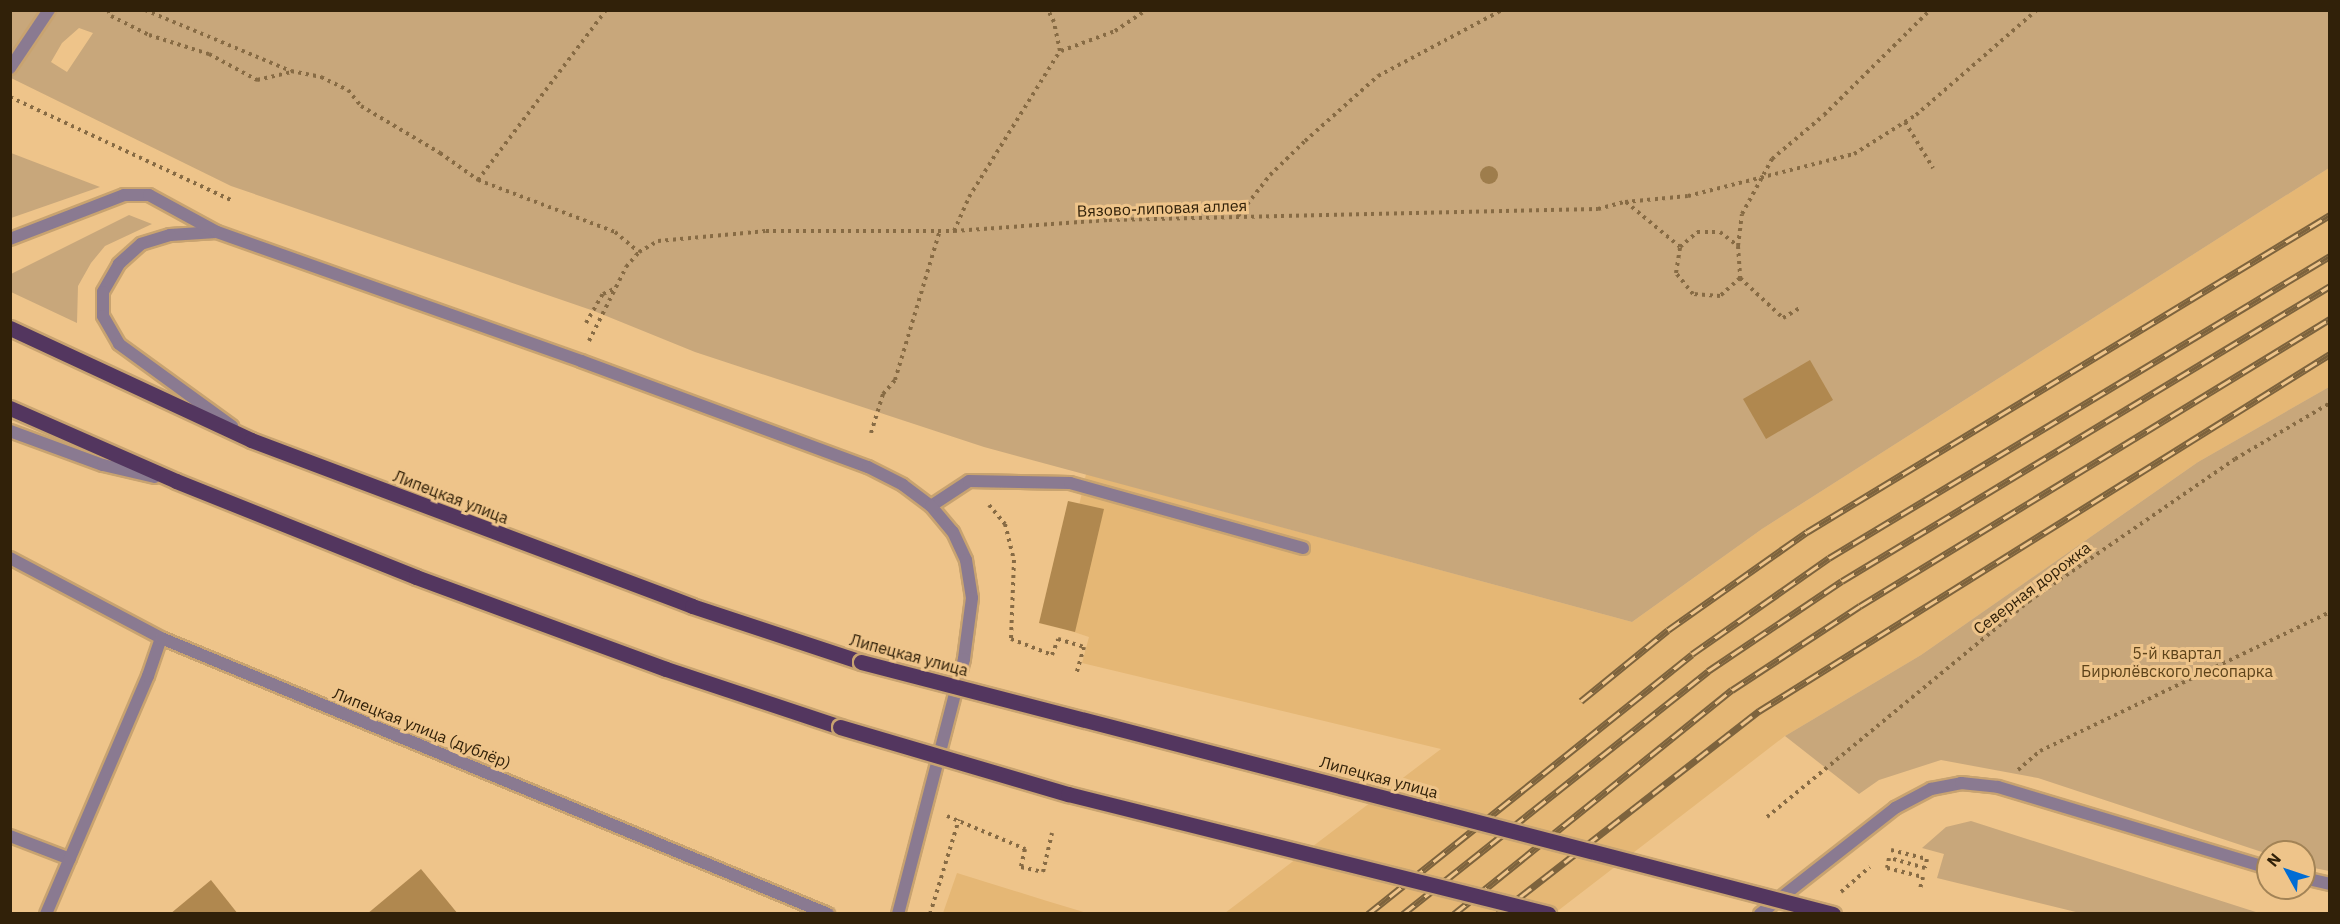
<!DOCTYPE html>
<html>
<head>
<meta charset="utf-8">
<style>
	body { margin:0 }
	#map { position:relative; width:2340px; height:924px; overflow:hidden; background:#eec48a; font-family:"IBM Plex Sans",sans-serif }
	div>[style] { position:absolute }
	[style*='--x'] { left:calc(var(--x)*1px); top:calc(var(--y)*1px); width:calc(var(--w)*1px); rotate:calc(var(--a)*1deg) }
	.built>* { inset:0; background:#e5b775 }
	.green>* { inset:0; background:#c8a77b }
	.building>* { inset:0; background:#b0884f }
	.path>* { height:4px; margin-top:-2px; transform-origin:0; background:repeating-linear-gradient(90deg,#876b44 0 3px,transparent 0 7.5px) }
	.roads { filter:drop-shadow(2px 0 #c8a370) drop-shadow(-2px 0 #c8a370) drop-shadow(0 2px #c8a370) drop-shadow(0 -2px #c8a370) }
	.service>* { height:12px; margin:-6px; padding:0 6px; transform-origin:6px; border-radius:6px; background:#8a7a91 }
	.tertiary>* { height:12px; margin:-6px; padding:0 6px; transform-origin:6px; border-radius:6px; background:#8a7a91 }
	.primary>* { height:15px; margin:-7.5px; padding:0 7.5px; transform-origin:7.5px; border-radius:7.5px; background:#53365f }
	.rail>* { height:7px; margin-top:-3.5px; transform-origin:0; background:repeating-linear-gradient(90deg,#eec48a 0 14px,#7d633d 0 28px); box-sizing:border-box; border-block:2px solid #7d633d }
	.bridges { filter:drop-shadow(2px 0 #c8a370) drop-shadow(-2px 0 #c8a370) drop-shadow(0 2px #c8a370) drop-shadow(0 -2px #c8a370) }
	.primary-bridge>* { height:15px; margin:-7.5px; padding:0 7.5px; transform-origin:7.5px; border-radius:7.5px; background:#53365f }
	.trees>* { width:18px; height:18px; margin:-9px; border-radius:50%; background:#9e7d4c }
	span { translate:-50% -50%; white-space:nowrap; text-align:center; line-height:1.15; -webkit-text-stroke:6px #eec48a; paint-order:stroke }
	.street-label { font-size:16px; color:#312109 }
	.park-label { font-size:16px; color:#5d431a }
	.frame { position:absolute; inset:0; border:12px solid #312109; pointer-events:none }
	.north { position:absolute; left:2256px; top:840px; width:60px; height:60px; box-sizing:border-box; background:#eec48a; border:2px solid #a28356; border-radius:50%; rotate:310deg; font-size:16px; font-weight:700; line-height:24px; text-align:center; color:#312109 }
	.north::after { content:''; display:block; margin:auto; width:21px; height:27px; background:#006cd4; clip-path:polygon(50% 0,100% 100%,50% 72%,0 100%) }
</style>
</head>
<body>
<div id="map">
	<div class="built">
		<div style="clip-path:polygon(2329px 168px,2329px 387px,2198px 462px,1921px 655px,1785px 736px,1555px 913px,1225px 913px,1441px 749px,1082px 663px,1089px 637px,1053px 625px,1086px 474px,1632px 622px,1762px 529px)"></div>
		<div style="clip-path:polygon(957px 873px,1047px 901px,1087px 913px,943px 913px)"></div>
	</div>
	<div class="green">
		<div style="clip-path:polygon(evenodd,10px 11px,2329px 11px,2329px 168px,1762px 529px,1632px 622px,984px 447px,695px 352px,594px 311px,231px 186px,11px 78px,10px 11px,79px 28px,93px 33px,67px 72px,51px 62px,62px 43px,79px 28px)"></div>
		<div style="clip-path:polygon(10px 153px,11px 153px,100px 187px,11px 218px)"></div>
		<div style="clip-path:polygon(129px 215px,152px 224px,105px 246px,91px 263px,78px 286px,77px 323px,11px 292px,11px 274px)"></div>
		<div style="clip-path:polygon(2329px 387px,2329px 871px,2304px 866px,2304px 852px,2268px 854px,2038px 778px,1941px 760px,1879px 780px,1859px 794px,1785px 736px,1921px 655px,2198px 462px)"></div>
		<div style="clip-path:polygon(1971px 821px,2259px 913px,2080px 913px,1937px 878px,1944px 854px,1922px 848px,1946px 827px)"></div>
	</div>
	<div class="building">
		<div style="clip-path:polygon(1810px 360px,1833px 400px,1766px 439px,1743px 399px)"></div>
		<div style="clip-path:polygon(1068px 501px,1104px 509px,1075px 632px,1039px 623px)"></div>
		<div style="clip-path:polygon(421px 869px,458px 914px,367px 914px)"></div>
		<div style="clip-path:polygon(211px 880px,238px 914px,170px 914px)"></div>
	</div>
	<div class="path">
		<div style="--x:108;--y:10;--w:7;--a:63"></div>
		<div style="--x:111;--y:16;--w:42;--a:26.6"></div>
		<div style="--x:149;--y:35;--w:63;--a:17.6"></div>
		<div style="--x:209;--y:54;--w:55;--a:28.4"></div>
		<div style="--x:257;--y:80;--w:35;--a:-13"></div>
		<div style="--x:145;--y:10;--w:158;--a:22.7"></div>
		<div style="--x:291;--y:71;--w:31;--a:11"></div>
		<div style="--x:321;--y:77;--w:30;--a:26"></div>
		<div style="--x:348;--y:90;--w:21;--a:51"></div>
		<div style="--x:361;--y:106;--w:92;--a:30.7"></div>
		<div style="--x:440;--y:153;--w:47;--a:35.4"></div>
		<div style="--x:478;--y:180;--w:147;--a:20.8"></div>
		<div style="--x:615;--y:232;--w:31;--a:40"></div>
		<div style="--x:1061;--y:51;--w:58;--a:-20.3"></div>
		<div style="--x:1115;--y:31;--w:37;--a:-34"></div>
		<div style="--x:10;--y:97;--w:244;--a:25"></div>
		<div style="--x:1905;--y:122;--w:54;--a:58.7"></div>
		<div style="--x:478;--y:180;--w:213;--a:-53"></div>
		<div style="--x:1626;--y:202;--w:70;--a:39.8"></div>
		<div style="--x:1238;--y:216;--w:52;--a:-52"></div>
		<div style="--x:1270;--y:175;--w:49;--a:-44.2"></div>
		<div style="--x:1305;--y:141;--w:98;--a:-41.7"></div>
		<div style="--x:1378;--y:76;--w:140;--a:-28"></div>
		<div style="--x:954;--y:231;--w:37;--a:-66"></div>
		<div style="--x:969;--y:197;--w:172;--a:-58.1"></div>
		<div style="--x:1060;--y:51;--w:30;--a:-102"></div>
		<div style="--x:1054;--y:22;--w:13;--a:-117"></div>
		<div style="--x:1697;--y:232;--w:23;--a:0"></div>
		<div style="--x:1720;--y:232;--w:23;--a:38"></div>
		<div style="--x:1738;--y:246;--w:32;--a:86"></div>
		<div style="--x:1740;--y:278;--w:27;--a:138"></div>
		<div style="--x:1720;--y:296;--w:27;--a:-176"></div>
		<div style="--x:1693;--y:294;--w:27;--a:-129"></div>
		<div style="--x:1676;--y:273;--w:26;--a:-81"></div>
		<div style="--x:1680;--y:247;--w:23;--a:-41"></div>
		<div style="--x:1738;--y:246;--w:32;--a:-83"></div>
		<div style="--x:1742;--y:214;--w:63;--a:-61.4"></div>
		<div style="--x:1772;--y:159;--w:68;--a:-40.2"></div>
		<div style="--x:1824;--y:115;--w:149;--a:-44.7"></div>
		<div style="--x:1740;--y:278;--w:59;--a:42.9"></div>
		<div style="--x:1783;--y:318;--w:21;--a:-31"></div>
		<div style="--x:586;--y:323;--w:34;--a:-60"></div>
		<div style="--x:603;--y:294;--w:14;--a:-25"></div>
		<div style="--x:589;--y:341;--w:83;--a:-63.4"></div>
		<div style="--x:626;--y:267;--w:20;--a:-49"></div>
		<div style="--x:639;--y:252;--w:22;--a:-30"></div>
		<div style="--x:658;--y:241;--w:108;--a:-5.3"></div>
		<div style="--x:766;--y:231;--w:188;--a:0"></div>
		<div style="--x:954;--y:231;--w:155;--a:-4.1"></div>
		<div style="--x:1109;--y:220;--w:489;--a:-1.3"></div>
		<div style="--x:1598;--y:209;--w:28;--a:-15"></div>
		<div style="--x:1625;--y:202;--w:63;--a:-5.4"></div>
		<div style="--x:1688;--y:196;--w:171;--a:-14.2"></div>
		<div style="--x:1854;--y:154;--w:73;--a:-32.2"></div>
		<div style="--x:1916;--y:115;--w:160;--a:-41"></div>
		<div style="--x:871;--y:433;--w:41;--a:-72.9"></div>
		<div style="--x:883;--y:394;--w:18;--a:-49"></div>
		<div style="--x:895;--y:380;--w:157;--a:-73.3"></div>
		<div style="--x:989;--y:505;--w:25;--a:50"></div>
		<div style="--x:1005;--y:524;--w:37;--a:76"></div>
		<div style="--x:1014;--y:560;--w:79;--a:92.2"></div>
		<div style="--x:1011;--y:639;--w:44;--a:21.3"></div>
		<div style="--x:1052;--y:655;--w:17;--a:-69"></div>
		<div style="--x:1058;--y:639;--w:27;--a:17"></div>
		<div style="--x:1084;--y:647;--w:29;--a:106"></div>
		<div style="--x:2018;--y:770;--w:29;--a:-41"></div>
		<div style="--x:2040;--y:751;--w:322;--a:-25.6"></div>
		<div style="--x:947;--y:816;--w:85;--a:22.9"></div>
		<div style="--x:1025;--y:849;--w:18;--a:103"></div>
		<div style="--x:1021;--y:867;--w:23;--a:13"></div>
		<div style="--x:1043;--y:872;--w:40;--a:-77"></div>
		<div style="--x:1767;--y:817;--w:340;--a:-39.5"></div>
		<div style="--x:2029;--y:601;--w:250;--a:-34.6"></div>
		<div style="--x:2235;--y:459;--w:110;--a:-30.5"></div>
		<div style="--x:1891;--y:850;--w:37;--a:14"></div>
		<div style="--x:1927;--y:859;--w:9;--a:103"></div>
		<div style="--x:1925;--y:868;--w:37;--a:-164"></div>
		<div style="--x:1889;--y:858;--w:10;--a:101"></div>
		<div style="--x:1887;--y:868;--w:37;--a:14"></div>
		<div style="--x:1923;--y:877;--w:12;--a:104"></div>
		<div style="--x:1841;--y:892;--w:38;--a:-41"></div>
		<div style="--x:930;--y:914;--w:99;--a:-73"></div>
	</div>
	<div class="roads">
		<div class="service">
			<div style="--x:10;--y:68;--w:70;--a:-56.1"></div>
			<div style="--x:931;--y:506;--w:45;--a:-33.3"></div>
			<div style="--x:969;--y:481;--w:101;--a:1.1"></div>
			<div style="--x:1070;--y:483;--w:242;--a:15.6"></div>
			<div style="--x:10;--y:836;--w:64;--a:21"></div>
			<div style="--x:46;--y:914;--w:259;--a:-66.8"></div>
			<div style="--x:148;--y:676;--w:40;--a:-71.1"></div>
		</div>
		<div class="tertiary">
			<div style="--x:216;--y:232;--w:46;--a:176.3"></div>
			<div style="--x:170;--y:235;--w:30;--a:163"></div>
			<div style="--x:141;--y:244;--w:30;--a:138"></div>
			<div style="--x:119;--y:264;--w:32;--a:120"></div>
			<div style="--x:103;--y:292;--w:24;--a:90"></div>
			<div style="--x:103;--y:316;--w:32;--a:60"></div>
			<div style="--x:119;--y:344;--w:140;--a:36"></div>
			<div style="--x:10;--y:239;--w:122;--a:-21.1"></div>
			<div style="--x:124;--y:195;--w:25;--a:0"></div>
			<div style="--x:149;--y:195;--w:77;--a:28.6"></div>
			<div style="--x:217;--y:232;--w:386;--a:19.5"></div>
			<div style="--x:581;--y:361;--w:306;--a:20.3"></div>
			<div style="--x:868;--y:467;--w:39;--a:27"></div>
			<div style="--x:903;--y:485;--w:35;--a:37"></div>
			<div style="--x:931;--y:506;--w:34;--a:50"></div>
			<div style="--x:953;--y:532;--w:31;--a:65"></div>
			<div style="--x:966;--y:560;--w:38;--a:81"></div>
			<div style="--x:972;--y:598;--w:62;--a:97.5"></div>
			<div style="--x:964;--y:659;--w:263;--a:104.5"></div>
			<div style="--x:10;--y:431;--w:99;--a:20.1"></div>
			<div style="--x:103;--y:465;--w:53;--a:13"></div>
			<div style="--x:10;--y:558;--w:171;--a:27.9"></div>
			<div style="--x:161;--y:638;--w:722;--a:22.48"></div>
			<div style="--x:2304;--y:878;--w:27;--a:13"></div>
			<div style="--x:1760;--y:914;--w:172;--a:-38.1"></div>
			<div style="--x:1895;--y:808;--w:41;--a:-27.8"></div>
			<div style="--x:1931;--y:789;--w:31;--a:-11"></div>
			<div style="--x:1961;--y:783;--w:37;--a:6"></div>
			<div style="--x:1998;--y:787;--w:282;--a:16.7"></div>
		</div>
		<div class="primary">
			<div style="--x:10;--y:328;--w:266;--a:24.9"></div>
			<div style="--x:251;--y:440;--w:471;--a:20.6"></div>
			<div style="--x:692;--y:606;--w:178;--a:18.3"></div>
			<div style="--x:10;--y:408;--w:181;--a:23.7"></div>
			<div style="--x:176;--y:481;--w:258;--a:21.8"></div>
			<div style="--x:416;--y:577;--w:266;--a:20.2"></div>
			<div style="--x:666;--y:669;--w:183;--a:18.4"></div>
		</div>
	</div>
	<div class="rail">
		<div style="--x:1581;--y:701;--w:112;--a:-39.2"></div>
		<div style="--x:1668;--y:630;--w:170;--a:-35.2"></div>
		<div style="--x:1807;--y:532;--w:612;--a:-31.22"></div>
		<div style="--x:1368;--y:914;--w:415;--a:-38.7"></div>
		<div style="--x:1692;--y:654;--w:167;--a:-35"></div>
		<div style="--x:1829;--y:558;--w:585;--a:-31.08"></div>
		<div style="--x:1403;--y:914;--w:390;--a:-38.5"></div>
		<div style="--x:1708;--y:671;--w:161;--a:-33.9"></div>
		<div style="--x:1842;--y:581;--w:570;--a:-31.15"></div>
		<div style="--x:1454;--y:914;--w:357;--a:-38.9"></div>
		<div style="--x:1732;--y:690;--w:153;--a:-33.3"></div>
		<div style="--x:1860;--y:606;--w:551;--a:-31.41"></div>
		<div style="--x:1498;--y:914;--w:331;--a:-37.9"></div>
		<div style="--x:1759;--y:711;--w:673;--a:-32.01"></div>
	</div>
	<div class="bridges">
		<div class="primary-bridge">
			<div style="--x:861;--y:662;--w:1004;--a:14.53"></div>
			<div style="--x:840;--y:727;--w:238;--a:16.4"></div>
			<div style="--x:1068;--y:794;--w:495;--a:14"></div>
		</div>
	</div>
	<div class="trees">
		<div style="left:1489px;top:175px"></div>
	</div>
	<div class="street-label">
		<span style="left:1162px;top:208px;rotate:-2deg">Вязово-липовая аллея</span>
		<span style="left:451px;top:497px;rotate:21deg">Липецкая улица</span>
		<span style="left:2032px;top:588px;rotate:-37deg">Северная дорожка</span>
		<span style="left:909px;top:655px;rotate:15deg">Липецкая улица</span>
		<span style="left:422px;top:728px;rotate:22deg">Липецкая улица (дублёр)</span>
		<span style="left:1379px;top:777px;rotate:15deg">Липецкая улица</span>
	</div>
	<div class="park-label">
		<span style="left:2177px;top:662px">5-й квартал<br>Бирюлёвского лесопарка</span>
	</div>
	<div class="frame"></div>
	<div class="north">N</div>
</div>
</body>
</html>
